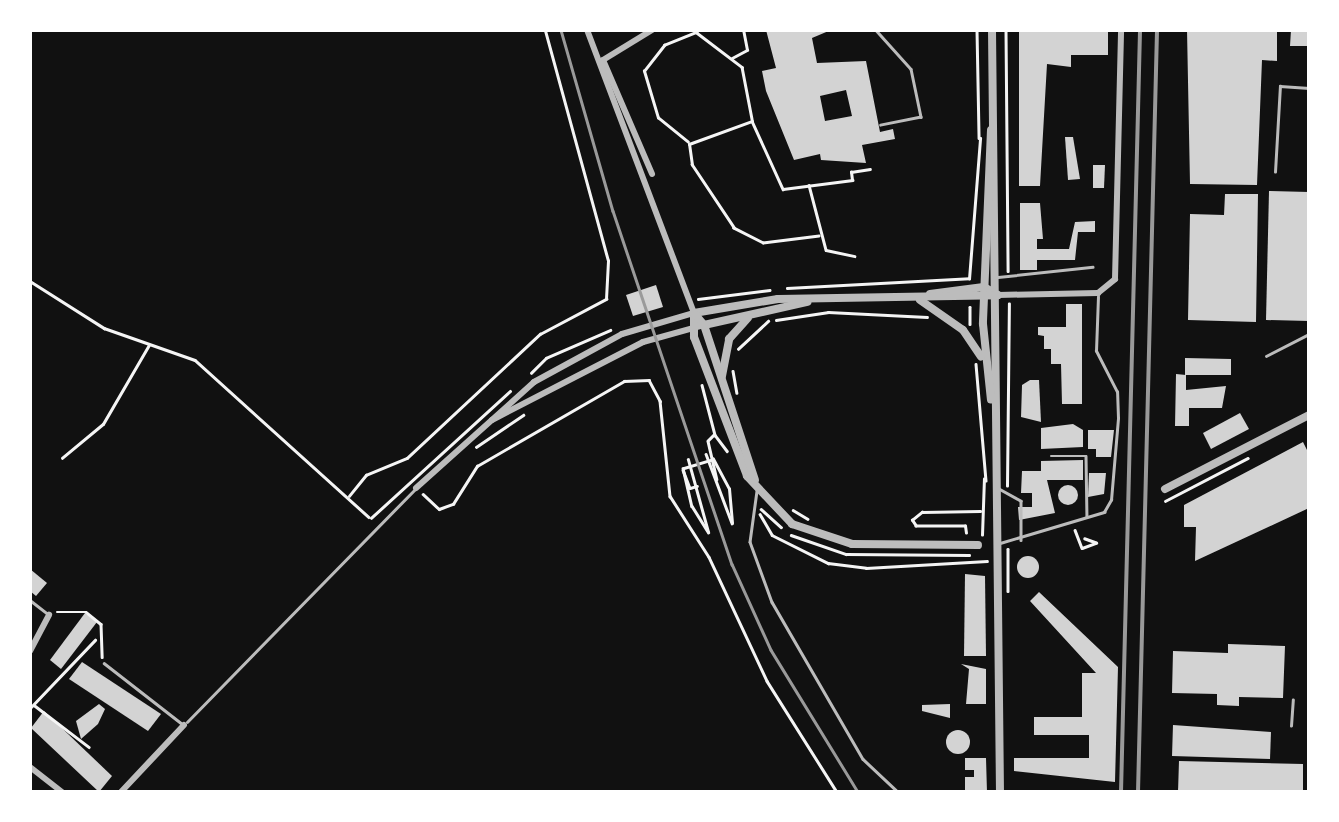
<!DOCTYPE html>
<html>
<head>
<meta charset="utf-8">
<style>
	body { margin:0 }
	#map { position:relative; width:1339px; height:822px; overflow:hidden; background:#111; font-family:"Asap Condensed",sans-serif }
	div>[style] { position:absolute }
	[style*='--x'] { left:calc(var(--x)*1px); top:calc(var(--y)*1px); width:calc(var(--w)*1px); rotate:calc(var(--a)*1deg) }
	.building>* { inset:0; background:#d3d3d3 }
	.round { border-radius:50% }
	.path>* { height:2.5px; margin:-1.25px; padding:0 1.25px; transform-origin:1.25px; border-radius:1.25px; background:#f5f5f5 }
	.service>* { height:2.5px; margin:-1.25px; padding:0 1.25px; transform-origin:1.25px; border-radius:1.25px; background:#bcbcbc }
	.minor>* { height:6px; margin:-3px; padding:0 3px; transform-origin:3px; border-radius:3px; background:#bcbcbc }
	.tertiary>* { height:8px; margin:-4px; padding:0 4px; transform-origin:4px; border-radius:4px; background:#bcbcbc }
	.tram>* { height:2.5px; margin:-1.25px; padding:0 1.25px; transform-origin:1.25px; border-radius:1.25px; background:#9a9a9a }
	.rail>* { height:4px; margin:-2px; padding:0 2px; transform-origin:2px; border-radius:2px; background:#9a9a9a }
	span { translate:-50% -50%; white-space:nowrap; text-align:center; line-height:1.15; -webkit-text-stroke:8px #fff; paint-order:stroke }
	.frame { position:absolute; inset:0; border:32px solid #fff; pointer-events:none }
</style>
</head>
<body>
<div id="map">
	<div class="building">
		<div style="clip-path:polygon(evenodd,766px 30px,831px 30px,812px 38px,817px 63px,866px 61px,880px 132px,893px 129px,895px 139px,862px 145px,866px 163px,821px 160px,820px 154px,794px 160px,766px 91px,762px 71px,776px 68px,766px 30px,846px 90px,852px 116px,825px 121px,820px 96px,846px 90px)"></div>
		<div style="clip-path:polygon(1019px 30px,1108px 31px,1108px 55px,1071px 55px,1071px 67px,1047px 64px,1040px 186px,1019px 186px)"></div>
		<div style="clip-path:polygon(1187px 30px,1277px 30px,1277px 61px,1262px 60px,1257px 185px,1190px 184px)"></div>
		<div style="clip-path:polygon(1291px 30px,1309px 30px,1309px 46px,1290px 46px)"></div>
		<div style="clip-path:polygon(1065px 137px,1073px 137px,1080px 179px,1068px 180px)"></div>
		<div style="clip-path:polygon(1093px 165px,1105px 165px,1104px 188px,1093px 188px)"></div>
		<div style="clip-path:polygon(1269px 191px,1309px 192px,1309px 321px,1266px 320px)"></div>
		<div style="clip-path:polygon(1225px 194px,1258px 194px,1256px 322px,1188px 320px,1190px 214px,1224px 215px)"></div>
		<div style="clip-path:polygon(1020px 203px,1040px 203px,1043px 239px,1037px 239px,1037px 249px,1069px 249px,1075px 222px,1095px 221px,1095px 232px,1078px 232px,1075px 260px,1037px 260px,1037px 270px,1020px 270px)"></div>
		<div style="clip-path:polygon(656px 285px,663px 307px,633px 316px,626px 295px)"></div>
		<div style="clip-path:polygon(1066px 304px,1082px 304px,1082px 404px,1062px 404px,1061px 364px,1051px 364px,1051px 349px,1044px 349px,1044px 336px,1038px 335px,1038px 327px,1066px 327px)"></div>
		<div style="clip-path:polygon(1185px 358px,1231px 359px,1231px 375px,1185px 375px)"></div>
		<div style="clip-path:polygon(1176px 374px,1186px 375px,1186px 390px,1226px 386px,1222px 408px,1189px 408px,1189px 426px,1175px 426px)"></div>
		<div style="clip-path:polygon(1030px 380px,1039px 380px,1041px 422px,1021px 417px,1022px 385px)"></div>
		<div style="clip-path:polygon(1240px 413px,1249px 429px,1211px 449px,1203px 433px)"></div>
		<div style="clip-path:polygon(1073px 424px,1083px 430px,1083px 447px,1041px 449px,1041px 428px)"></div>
		<div style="clip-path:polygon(1088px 430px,1114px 430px,1111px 457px,1096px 457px,1096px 449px,1088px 449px)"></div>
		<div style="clip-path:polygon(1303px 442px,1309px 454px,1309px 508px,1195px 561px,1196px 527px,1184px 527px,1184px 505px)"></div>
		<div style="clip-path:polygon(1083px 460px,1083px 480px,1047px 480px,1055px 513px,1019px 520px,1018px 507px,1032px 507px,1032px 493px,1021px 493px,1022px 471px,1041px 471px,1041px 461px)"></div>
		<div style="clip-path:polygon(1089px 473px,1106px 473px,1104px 494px,1088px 497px)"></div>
		<div class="round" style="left:1058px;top:485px;width:20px;height:20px"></div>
		<div class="round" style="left:1017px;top:556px;width:22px;height:22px"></div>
		<div style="clip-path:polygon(30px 569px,47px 583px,36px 596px,30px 591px)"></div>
		<div style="clip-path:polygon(965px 574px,985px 576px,986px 656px,964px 656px)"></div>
		<div style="clip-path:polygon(1039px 592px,1118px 667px,1115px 782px,1014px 771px,1014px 758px,1089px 758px,1089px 735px,1034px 735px,1034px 717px,1082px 717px,1082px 673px,1096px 673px,1030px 601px)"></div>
		<div style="clip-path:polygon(85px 613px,97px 622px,61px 669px,50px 660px)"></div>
		<div style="clip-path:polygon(1228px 644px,1285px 646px,1283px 698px,1239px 697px,1239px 706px,1217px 705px,1217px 694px,1172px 693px,1173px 651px,1228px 653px)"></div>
		<div style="clip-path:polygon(82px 662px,161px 714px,148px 731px,69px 679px)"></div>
		<div style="clip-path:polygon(961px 664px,986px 669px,986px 704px,966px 704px,969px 669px)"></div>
		<div style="clip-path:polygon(99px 704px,105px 709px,98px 724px,81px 739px,76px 721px)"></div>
		<div style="clip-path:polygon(950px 704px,950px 718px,922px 711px,922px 705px)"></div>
		<div style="clip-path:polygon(44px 711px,112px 776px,99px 792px,31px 728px)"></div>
		<div style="clip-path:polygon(1173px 725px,1271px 732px,1270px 759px,1172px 756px)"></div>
		<div class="round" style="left:946px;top:730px;width:24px;height:24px"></div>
		<div style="clip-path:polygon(965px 758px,986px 758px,987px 792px,965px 792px,965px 777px,974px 777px,974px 770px,965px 770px)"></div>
		<div style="clip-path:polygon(1179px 761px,1303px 764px,1303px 792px,1178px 792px)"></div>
	</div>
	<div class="path">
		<div style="--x:977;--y:30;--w:108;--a:88.9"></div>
		<div style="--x:1006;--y:30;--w:241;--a:89.5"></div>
		<div style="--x:732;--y:58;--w:17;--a:-28"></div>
		<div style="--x:747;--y:50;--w:20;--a:-101"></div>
		<div style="--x:688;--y:142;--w:38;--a:-141"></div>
		<div style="--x:658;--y:118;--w:49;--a:-106.6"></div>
		<div style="--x:644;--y:71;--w:33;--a:-52"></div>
		<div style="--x:664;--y:45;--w:35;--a:-22"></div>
		<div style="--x:696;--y:32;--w:58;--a:37.3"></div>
		<div style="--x:742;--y:67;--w:53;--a:79.1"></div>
		<div style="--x:809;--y:185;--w:67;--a:75.3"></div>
		<div style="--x:826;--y:250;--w:29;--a:12"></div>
		<div style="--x:819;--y:236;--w:56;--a:172.9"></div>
		<div style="--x:763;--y:243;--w:33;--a:-153"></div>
		<div style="--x:734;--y:228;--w:76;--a:-123.7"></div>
		<div style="--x:692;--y:165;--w:21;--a:-98"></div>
		<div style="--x:689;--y:144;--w:67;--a:-20.1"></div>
		<div style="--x:752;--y:121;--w:75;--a:65.5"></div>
		<div style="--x:783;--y:189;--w:70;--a:-7.4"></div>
		<div style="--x:852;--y:180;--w:8;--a:-97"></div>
		<div style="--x:851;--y:172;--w:19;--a:-9"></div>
		<div style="--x:969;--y:279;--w:141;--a:-85.5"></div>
		<div style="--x:30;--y:281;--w:88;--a:32.4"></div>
		<div style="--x:104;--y:328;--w:96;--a:19.4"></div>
		<div style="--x:195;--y:360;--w:234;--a:42.1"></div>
		<div style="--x:787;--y:288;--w:182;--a:-3.1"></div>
		<div style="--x:698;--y:299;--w:72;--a:-7.2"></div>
		<div style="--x:970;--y:307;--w:17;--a:90"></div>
		<div style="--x:776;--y:320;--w:53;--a:-8.7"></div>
		<div style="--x:828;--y:312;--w:99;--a:2.9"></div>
		<div style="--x:738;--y:349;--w:41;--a:-43"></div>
		<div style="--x:976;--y:364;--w:117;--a:85.1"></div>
		<div style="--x:733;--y:371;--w:22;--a:80"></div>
		<div style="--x:531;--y:373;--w:21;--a:-45"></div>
		<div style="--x:546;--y:358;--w:70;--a:-23.6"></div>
		<div style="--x:702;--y:385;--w:52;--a:75.4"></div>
		<div style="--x:715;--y:435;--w:20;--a:53"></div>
		<div style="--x:714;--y:435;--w:8;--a:135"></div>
		<div style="--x:708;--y:441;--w:39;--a:77"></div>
		<div style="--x:476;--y:447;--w:57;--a:-34.2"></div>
		<div style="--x:706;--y:454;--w:74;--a:69.4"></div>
		<div style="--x:732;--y:523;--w:34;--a:-95"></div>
		<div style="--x:729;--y:489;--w:34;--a:-118"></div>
		<div style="--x:62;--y:458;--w:53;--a:-39.7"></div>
		<div style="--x:103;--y:424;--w:91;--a:-59.8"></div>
		<div style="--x:683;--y:468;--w:39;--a:77"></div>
		<div style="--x:692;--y:506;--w:31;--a:58"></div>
		<div style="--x:708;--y:532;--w:75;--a:-105.5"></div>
		<div style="--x:684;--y:468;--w:30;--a:-17"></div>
		<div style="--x:683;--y:470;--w:19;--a:69"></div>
		<div style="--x:690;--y:488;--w:7;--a:-16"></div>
		<div style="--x:1007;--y:486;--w:182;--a:-89.4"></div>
		<div style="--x:423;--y:494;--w:22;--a:43"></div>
		<div style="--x:439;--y:509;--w:15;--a:-20"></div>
		<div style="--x:453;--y:504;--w:45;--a:-57.7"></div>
		<div style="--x:477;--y:466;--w:170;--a:-30"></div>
		<div style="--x:624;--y:381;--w:25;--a:-2"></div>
		<div style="--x:649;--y:380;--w:24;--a:62"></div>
		<div style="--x:660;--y:401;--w:96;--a:84"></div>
		<div style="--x:670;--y:496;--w:72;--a:57.4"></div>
		<div style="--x:709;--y:557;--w:137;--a:64.9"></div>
		<div style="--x:767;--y:681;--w:131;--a:57.8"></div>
		<div style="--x:349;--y:496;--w:27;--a:-51"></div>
		<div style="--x:366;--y:475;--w:44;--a:-22.5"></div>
		<div style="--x:407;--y:458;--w:182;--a:-43"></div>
		<div style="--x:540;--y:334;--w:75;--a:-27.9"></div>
		<div style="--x:606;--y:299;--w:38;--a:-87"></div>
		<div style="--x:608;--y:261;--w:239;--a:-105.3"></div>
		<div style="--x:1165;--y:501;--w:93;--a:-27.4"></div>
		<div style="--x:761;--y:509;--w:27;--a:42"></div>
		<div style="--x:793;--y:510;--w:17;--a:31"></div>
		<div style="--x:760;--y:514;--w:24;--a:60"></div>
		<div style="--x:772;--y:535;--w:63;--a:26.6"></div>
		<div style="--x:828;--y:563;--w:38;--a:7"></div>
		<div style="--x:866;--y:568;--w:121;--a:-3.3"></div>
		<div style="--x:371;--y:518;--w:188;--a:-42.4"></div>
		<div style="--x:1075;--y:530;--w:19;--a:69"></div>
		<div style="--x:1082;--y:548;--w:15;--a:-20"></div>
		<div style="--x:1096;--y:543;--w:12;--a:-160"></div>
		<div style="--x:966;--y:533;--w:7;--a:-98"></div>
		<div style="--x:965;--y:526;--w:49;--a:180"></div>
		<div style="--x:916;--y:526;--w:7;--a:-124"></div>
		<div style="--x:912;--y:520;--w:13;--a:-39"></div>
		<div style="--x:922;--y:512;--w:58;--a:-1"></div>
		<div style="--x:791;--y:535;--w:58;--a:19.1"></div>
		<div style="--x:846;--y:554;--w:123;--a:0.5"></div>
		<div style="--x:982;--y:535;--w:56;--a:-88"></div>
		<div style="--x:1008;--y:549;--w:42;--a:90"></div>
		<div style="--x:57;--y:612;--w:29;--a:0"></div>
		<div style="--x:86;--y:612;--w:19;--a:39"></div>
		<div style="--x:101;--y:624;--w:33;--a:88"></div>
		<div style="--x:34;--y:705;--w:69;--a:37.4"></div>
		<div style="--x:30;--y:708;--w:94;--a:-46.3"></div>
	</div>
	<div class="service">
		<div style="--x:876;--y:30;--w:52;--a:48.1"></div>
		<div style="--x:911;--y:69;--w:49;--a:78.2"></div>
		<div style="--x:921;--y:117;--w:41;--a:168.7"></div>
		<div style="--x:1309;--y:146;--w:25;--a:90"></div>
		<div style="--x:1275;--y:172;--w:86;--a:-86.7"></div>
		<div style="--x:1280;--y:86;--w:29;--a:4"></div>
		<div style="--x:998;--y:277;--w:95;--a:-6.1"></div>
		<div style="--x:1266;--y:356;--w:48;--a:-27.1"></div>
		<div style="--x:1051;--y:456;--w:35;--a:0"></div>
		<div style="--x:1086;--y:456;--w:61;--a:89.1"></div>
		<div style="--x:998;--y:488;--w:26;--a:29"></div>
		<div style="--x:1021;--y:501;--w:39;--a:90"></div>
		<div style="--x:757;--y:491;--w:51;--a:97.8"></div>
		<div style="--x:750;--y:542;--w:64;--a:69.9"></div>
		<div style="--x:772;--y:602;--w:181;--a:59.9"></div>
		<div style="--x:863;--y:759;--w:45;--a:43.2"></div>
		<div style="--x:1000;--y:543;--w:109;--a:-16.6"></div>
		<div style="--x:1104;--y:512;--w:14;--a:-60"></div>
		<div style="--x:1111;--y:500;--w:82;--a:-85.1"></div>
		<div style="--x:1118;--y:418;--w:26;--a:-92"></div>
		<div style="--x:1117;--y:392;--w:46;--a:-117.1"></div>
		<div style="--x:1096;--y:351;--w:54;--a:-87.9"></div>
		<div style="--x:30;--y:600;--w:23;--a:38"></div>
		<div style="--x:104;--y:663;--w:98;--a:37.9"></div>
		<div style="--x:187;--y:722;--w:327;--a:-45.6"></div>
		<div style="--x:1291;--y:726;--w:26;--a:-86"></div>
	</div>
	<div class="minor">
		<div style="--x:652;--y:30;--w:57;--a:148.5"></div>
		<div style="--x:603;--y:60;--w:124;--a:66.7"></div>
		<div style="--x:998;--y:295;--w:100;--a:-1.1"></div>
		<div style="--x:1098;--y:293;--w:22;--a:-39"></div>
		<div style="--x:1115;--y:279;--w:249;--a:-88.6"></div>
		<div style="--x:492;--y:420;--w:170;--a:-27.3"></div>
		<div style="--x:643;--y:342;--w:63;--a:-15.6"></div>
		<div style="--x:416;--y:488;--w:159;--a:-41.9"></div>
		<div style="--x:534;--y:382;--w:100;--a:-28.6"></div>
		<div style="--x:622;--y:334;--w:75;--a:-16.3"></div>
		<div style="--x:694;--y:313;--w:303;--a:-110.7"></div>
		<div style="--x:30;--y:651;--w:41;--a:-62.2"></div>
		<div style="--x:30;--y:767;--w:41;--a:38"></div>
		<div style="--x:121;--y:792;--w:92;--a:-46.8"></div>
	</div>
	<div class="tertiary">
		<div style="--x:992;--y:30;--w:762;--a:89.4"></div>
		<div style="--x:991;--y:130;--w:194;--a:92.4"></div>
		<div style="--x:983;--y:324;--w:76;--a:84"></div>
		<div style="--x:930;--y:294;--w:54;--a:-7.4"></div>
		<div style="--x:984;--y:287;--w:16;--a:30"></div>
		<div style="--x:920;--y:300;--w:52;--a:34.9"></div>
		<div style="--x:963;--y:330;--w:32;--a:56"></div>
		<div style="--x:694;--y:313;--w:24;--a:90"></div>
		<div style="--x:694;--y:337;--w:149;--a:69.1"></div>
		<div style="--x:747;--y:476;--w:66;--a:46.8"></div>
		<div style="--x:792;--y:524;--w:63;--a:18.4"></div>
		<div style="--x:852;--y:544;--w:126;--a:0.5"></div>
		<div style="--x:694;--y:313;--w:85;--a:-9.5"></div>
		<div style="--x:778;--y:299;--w:220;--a:-1"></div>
		<div style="--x:694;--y:313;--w:16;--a:50"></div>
		<div style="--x:704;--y:325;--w:163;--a:71.8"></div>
		<div style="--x:704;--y:325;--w:106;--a:-12.6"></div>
		<div style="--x:722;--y:376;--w:38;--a:-79"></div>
		<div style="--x:729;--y:339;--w:28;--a:-48"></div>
		<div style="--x:1165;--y:489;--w:162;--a:-27.2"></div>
	</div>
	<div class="tram">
		<div style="--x:561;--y:30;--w:188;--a:74"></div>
		<div style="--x:613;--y:211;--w:373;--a:71.4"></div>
		<div style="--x:732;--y:564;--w:94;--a:65.6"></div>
		<div style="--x:771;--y:650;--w:167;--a:58.5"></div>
	</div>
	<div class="rail">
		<div style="--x:1121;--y:792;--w:762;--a:-88.57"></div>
		<div style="--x:1138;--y:792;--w:762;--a:-88.57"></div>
	</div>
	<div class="frame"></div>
</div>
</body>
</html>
